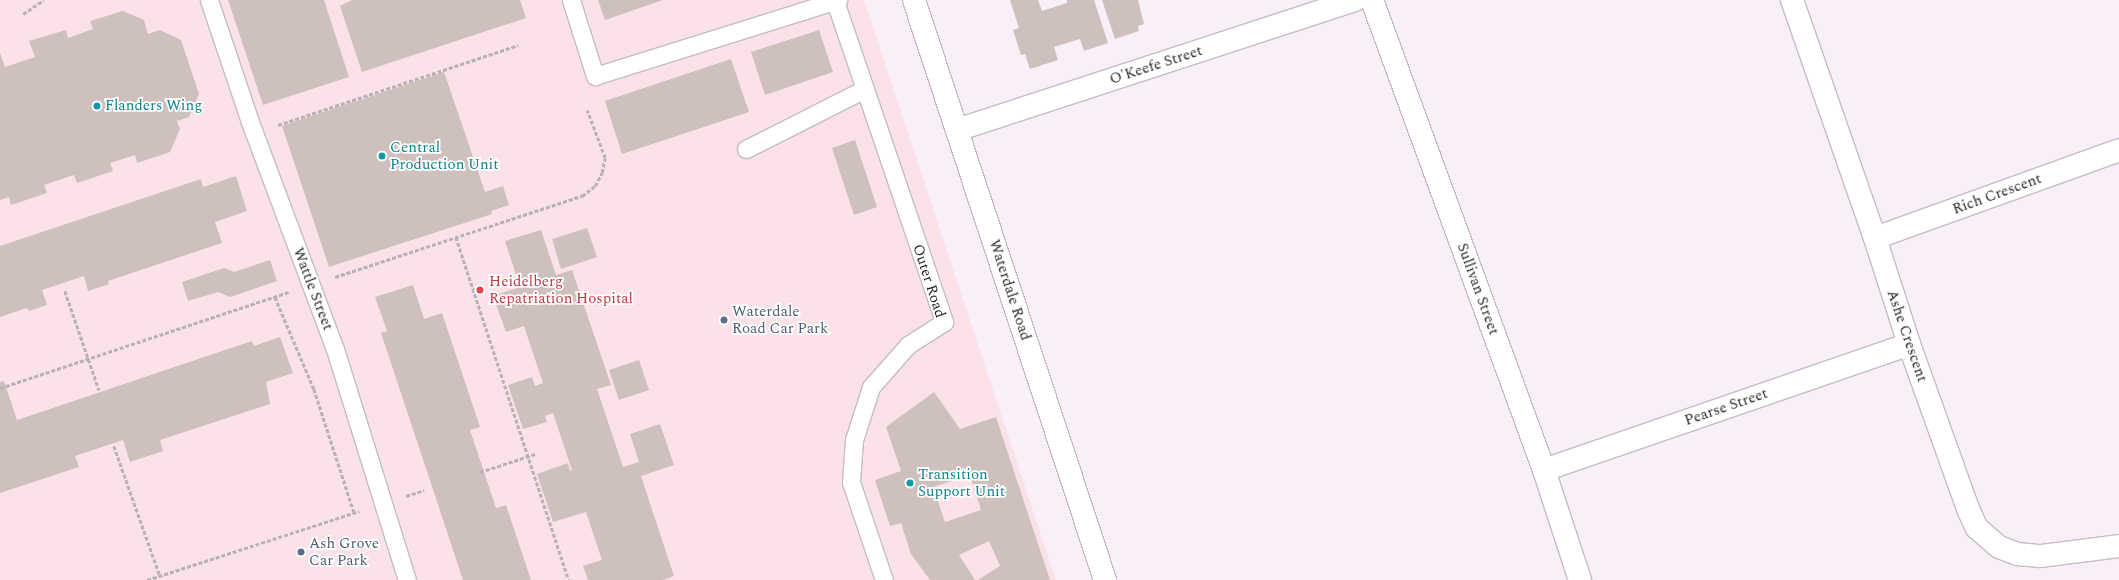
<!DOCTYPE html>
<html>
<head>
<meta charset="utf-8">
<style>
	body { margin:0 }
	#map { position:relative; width:2119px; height:580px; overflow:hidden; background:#f9eff8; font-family:Spectral,serif }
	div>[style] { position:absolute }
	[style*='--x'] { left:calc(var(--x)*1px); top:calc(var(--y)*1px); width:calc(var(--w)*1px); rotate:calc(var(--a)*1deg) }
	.medical>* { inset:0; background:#fbe1e8 }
	.building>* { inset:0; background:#cec0bd }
	.path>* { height:2.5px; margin-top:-1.25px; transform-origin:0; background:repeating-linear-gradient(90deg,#b9b1b8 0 4px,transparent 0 6px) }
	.roads { filter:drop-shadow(1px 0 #c5bcc4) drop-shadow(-1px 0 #c5bcc4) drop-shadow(0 1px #c5bcc4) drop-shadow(0 -1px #c5bcc4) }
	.lane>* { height:17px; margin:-8.5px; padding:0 8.5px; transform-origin:8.5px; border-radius:8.5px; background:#fff }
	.street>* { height:22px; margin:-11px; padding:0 11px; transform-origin:11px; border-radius:11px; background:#fff }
	.secondary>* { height:22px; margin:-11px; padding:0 11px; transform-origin:11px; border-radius:11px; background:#fff }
	.dots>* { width:11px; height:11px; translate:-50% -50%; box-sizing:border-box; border:2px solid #fff; border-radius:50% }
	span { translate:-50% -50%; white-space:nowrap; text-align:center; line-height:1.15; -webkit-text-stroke:3.5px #fff; paint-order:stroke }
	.street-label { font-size:15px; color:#2a272a }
	.culture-label { font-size:15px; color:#0d838f }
	.left { translate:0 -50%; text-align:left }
	.health-label { font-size:15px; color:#be3a42 }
	.service-label { font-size:15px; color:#4e5e75 }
</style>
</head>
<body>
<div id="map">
	<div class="medical">
		<div style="clip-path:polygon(0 0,864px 0,1056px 580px,0 580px)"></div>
	</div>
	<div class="building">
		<div style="clip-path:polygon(228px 0,324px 0,349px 77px,263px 105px)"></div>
		<div style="clip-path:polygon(352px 0,520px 0,526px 18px,362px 72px,340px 6px)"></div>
		<div style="clip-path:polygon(598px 0,663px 0,605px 20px)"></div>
		<div style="clip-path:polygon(1010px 0,1038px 0,1042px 11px,1067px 3px,1067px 0,1094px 0,1108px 43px,1084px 51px,1080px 39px,1054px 47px,1058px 60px,1030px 69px,1025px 54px,1021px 55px,1013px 30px,1019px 28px)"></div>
		<div style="clip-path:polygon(1102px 0,1138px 0,1144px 24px,1138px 26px,1139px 31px,1115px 39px)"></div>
		<div style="clip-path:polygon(123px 11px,144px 20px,148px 34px,160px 30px,181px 40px,199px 94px,189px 117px,177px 121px,180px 129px,170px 152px,137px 163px,135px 155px,110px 163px,113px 171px,77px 183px,74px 175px,44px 185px,47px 193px,11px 205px,9px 197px,0 200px,0 53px,5px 67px,35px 57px,29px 41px,66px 30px,68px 38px,93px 29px,90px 21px)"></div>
		<div style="clip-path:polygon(819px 30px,833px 72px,765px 95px,751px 52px)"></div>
		<div style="clip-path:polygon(731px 59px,749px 112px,622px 154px,605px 101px)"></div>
		<div style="clip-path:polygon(444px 72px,485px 192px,503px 186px,509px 205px,491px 211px,492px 214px,329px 267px,282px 126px)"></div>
		<div style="clip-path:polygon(855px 140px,877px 207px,854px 215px,832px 148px)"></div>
		<div style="clip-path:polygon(236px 176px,247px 211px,215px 222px,222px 243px,108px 281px,109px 284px,88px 291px,84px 276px,42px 290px,47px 305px,29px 311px,27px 308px,0 317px,0 246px,201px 179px,203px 187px)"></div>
		<div style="clip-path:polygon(587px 228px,597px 257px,561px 269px,552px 239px)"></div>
		<div style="clip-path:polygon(541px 230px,556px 275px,572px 270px,611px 385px,597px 389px,623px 467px,639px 462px,630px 434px,660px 424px,674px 465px,641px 476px,674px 576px,663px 580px,588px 580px,583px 566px,602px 560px,586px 512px,553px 522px,537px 474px,568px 463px,570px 471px,572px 470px,553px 413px,545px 416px,547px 422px,523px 429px,508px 385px,532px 377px,535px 386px,543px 383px,524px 326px,506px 332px,493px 296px,520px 287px,505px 241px)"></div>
		<div style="clip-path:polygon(270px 260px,277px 281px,230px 297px,218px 292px,188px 301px,182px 282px,224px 268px,234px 272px)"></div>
		<div style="clip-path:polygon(413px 285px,424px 319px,442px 313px,480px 427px,470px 430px,496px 508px,506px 505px,531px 580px,463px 580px,381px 333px,387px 331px,375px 297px)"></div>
		<div style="clip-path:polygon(280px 337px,293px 373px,266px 382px,270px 404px,160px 440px,163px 451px,130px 462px,123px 440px,75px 456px,79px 467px,0 493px,0 382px,4px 381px,17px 420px,252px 341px,254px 346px)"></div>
		<div style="clip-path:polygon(639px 360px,649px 390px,619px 400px,609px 370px)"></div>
		<div style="clip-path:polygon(evenodd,934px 392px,960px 429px,996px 417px,1050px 580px,978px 580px,1000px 566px,989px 541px,959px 555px,975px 580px,930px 580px,911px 554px,901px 523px,890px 526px,875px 480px,901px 471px,886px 427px,934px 392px,970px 475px,981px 510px,945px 522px,933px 487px,970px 475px)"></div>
	</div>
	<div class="path">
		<div style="--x:23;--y:14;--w:25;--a:-34"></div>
		<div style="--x:278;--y:125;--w:253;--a:-18.4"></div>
		<div style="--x:456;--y:237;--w:361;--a:71.8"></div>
		<div style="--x:335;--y:277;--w:260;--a:-18.2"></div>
		<div style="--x:582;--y:196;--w:16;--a:-38"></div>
		<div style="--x:595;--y:186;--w:15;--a:-62"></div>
		<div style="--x:602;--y:173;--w:15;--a:-79"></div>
		<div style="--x:605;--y:158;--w:51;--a:-110.6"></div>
		<div style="--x:65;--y:291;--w:105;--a:71"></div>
		<div style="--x:275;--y:297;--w:100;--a:67"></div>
		<div style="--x:314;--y:389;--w:129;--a:72"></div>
		<div style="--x:0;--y:388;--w:304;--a:-18.4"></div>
		<div style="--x:114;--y:446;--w:138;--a:70.5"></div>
		<div style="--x:480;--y:472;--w:58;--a:-18.1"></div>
		<div style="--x:406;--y:496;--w:19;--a:-18"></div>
		<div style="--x:147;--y:580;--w:223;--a:-18"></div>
	</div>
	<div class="roads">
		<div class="lane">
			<div style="--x:209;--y:0;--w:129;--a:71.4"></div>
			<div style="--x:250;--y:122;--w:242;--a:69.5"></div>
			<div style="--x:335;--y:349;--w:242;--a:72.7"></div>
			<div style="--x:571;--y:0;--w:80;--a:72.5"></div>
			<div style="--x:595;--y:76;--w:255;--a:-17.4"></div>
			<div style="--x:835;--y:1;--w:339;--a:71.2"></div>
			<div style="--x:944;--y:322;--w:43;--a:147.4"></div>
			<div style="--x:908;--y:345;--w:56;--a:131.4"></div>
			<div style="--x:871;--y:387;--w:56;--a:107.8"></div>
			<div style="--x:854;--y:440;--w:42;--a:94.1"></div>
			<div style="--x:851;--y:482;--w:103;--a:71.4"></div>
			<div style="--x:746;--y:149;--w:133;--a:-26.8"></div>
		</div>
		<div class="street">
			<div style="--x:1372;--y:0;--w:500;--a:69.9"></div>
			<div style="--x:1544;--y:470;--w:116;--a:71.9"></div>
			<div style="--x:1792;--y:0;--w:252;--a:70.8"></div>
			<div style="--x:1875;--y:238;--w:111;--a:72.2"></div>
			<div style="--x:1909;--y:344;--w:175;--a:70.3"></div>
			<div style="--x:1968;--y:509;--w:21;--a:65"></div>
			<div style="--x:1977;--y:528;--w:29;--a:41"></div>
			<div style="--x:1999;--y:547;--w:19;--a:21"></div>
			<div style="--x:2017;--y:554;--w:24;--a:5"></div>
			<div style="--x:2041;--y:556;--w:79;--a:-7.3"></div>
			<div style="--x:957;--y:130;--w:418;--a:-18.1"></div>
			<div style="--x:1875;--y:238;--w:259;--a:-19.8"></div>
			<div style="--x:1544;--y:470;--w:386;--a:-19"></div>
		</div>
		<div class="secondary">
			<div style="--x:914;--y:0;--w:611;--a:71.77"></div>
		</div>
	</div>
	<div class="dots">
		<div style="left:97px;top:106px;background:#0f9aa8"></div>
		<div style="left:382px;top:156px;background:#0f9aa8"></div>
		<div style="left:480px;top:290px;background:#e0444e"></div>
		<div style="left:724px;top:320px;background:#5c6f8a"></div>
		<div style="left:910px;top:483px;background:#0f9aa8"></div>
		<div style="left:301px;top:552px;background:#5c6f8a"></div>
	</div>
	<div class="street-label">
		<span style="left:1156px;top:65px;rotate:-18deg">O'Keefe Street</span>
		<span style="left:1997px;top:194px;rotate:-20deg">Rich Crescent</span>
		<span style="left:929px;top:281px;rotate:72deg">Outer Road</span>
		<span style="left:313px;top:289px;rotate:69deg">Wattle Street</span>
		<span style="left:1478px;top:289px;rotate:70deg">Sullivan Street</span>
		<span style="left:1010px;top:290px;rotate:72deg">Waterdale Road</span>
		<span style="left:1907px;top:336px;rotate:71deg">Ashe Crescent</span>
		<span style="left:1726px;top:407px;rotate:-19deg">Pearse Street</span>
	</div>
	<div class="culture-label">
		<span class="left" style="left:105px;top:106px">Flanders Wing</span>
		<span class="left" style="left:390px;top:156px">Central<br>Production Unit</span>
		<span class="left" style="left:918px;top:483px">Transition<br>Support Unit</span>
	</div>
	<div class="health-label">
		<span class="left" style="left:489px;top:290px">Heidelberg<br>Repatriation Hospital</span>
	</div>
	<div class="service-label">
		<span class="left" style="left:732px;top:320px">Waterdale<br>Road Car Park</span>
		<span class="left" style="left:309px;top:552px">Ash Grove<br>Car Park</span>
	</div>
</div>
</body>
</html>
